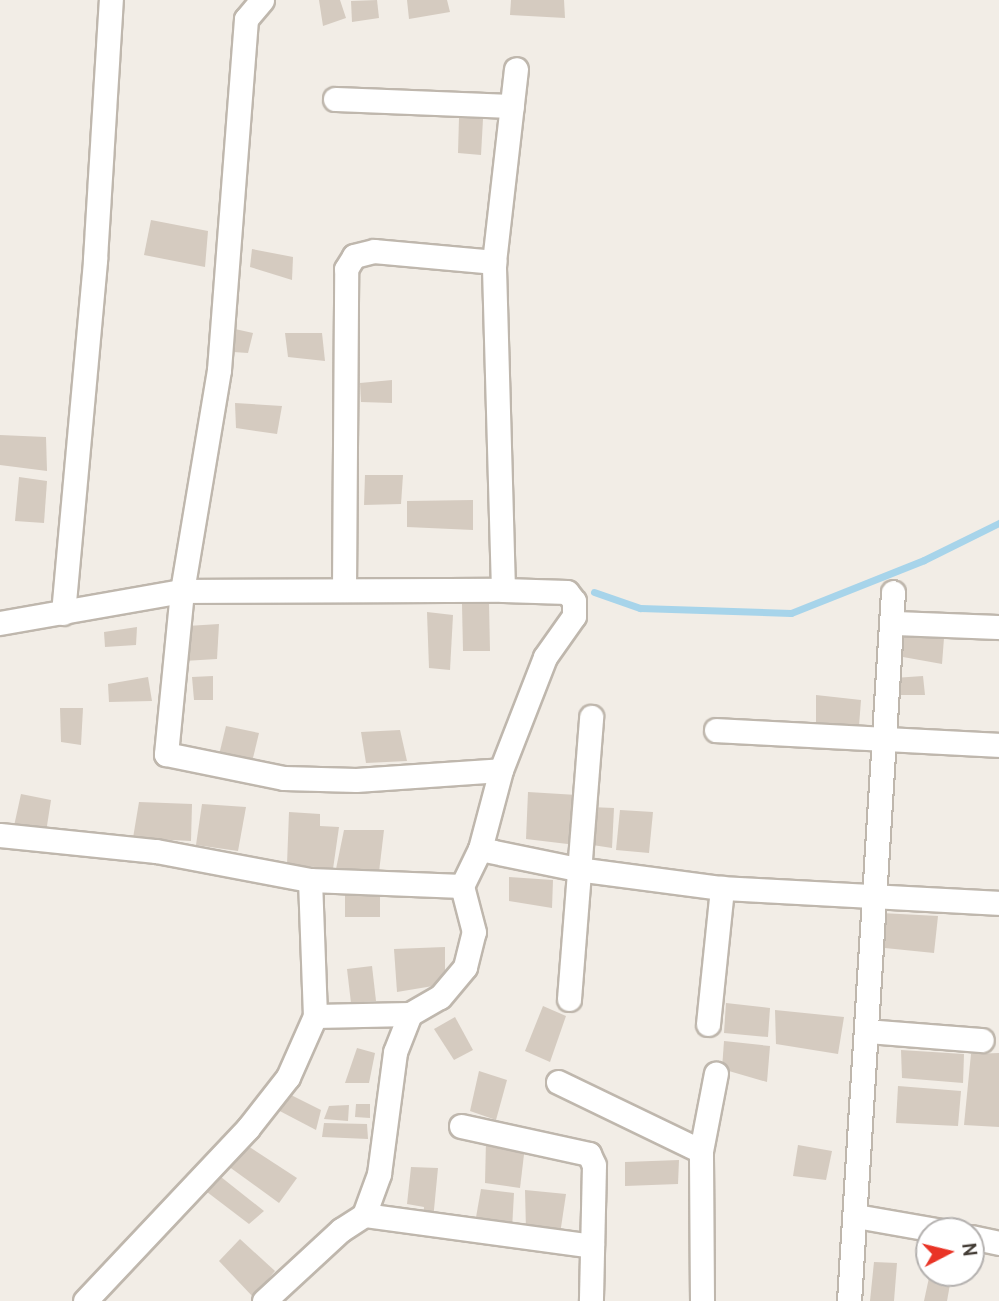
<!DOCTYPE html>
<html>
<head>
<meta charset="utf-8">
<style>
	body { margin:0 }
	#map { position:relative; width:999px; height:1301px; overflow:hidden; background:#f2ede6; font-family:Cabin,sans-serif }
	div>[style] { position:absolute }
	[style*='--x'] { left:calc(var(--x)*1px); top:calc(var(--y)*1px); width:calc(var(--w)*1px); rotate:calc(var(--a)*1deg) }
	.stream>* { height:7px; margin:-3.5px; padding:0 3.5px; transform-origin:3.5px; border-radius:3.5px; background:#a7d4ea }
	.building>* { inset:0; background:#d5cbc0 }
	.roads { filter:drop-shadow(2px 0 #bfb7ad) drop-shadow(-2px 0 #bfb7ad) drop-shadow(0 2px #bfb7ad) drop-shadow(0 -2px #bfb7ad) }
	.minor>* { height:23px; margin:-11.5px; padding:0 11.5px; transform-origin:11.5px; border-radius:11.5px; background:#fff }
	span { translate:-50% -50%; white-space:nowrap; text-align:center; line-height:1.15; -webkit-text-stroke:5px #fff; paint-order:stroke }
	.north { position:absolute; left:915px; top:1217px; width:70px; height:70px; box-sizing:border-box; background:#fff; border:2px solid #b4b1af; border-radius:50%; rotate:83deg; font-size:19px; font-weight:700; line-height:28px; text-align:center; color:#443d36 }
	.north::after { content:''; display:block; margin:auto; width:24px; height:32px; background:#e93426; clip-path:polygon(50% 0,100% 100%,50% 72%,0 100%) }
</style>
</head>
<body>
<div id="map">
	<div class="stream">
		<div style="--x:594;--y:592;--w:49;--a:19.2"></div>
		<div style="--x:640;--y:608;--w:151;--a:1.9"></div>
		<div style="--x:791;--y:613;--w:143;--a:-21.7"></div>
		<div style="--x:924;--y:560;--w:84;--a:-26.3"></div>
	</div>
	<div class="building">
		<div style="clip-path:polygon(319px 0,340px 0,346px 18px,323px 26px)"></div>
		<div style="clip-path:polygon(377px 0,379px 18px,352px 22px,351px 1px)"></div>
		<div style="clip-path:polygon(407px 0,447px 0,450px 12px,409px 19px)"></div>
		<div style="clip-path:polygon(511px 0,564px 0,565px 18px,510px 15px)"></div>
		<div style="clip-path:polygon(459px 118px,483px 119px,481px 155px,458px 153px)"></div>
		<div style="clip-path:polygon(151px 220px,208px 231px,205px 267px,144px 255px)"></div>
		<div style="clip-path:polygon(252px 249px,293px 257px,292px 280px,250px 267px)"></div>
		<div style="clip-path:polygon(235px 329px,253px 333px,248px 353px,233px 352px)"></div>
		<div style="clip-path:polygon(285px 333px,322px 333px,325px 361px,288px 357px)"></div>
		<div style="clip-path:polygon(392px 380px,392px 403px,361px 402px,360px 383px)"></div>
		<div style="clip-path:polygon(235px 403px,282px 406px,277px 434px,236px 428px)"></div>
		<div style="clip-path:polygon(0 435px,46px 437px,47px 471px,0 465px)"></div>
		<div style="clip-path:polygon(365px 475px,403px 475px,401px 504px,364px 505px)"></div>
		<div style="clip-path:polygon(19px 477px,47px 481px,44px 523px,15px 521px)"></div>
		<div style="clip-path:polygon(473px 500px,473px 530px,407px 527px,407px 501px)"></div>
		<div style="clip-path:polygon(489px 603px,490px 651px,463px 651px,462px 604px)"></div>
		<div style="clip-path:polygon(427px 612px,453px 615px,450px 670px,429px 668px)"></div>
		<div style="clip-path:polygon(219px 624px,217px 659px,184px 661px,187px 626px)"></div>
		<div style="clip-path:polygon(137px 627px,136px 645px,105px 647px,104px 632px)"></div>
		<div style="clip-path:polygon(903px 633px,944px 638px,942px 664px,903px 657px)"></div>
		<div style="clip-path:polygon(213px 676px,213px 700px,194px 700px,192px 677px)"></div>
		<div style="clip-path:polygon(923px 676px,925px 695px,896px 695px,894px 678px)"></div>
		<div style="clip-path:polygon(148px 677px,152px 701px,109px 702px,108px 684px)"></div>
		<div style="clip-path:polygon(816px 695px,861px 700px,859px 726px,816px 722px)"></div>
		<div style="clip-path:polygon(60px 708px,83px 708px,81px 745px,61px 742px)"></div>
		<div style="clip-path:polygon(226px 726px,259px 733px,252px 762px,219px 755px)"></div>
		<div style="clip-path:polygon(400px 730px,407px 761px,366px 763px,361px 732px)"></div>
		<div style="clip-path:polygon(528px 792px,577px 795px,576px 845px,526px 839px)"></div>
		<div style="clip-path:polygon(21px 794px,51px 800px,46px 832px,14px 826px)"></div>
		<div style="clip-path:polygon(139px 802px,192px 804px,191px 841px,133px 838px)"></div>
		<div style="clip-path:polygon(202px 804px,246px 807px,238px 851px,196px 845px)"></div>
		<div style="clip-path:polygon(590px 807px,614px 808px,612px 848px,586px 844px)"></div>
		<div style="clip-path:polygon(620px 810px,653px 812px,649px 853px,616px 850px)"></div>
		<div style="clip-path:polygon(289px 812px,320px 814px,320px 826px,339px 827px,333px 869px,287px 864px)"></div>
		<div style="clip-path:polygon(344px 830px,384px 830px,379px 872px,336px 869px)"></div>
		<div style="clip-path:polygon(509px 877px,553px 880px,552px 908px,509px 901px)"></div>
		<div style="clip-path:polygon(345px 884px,380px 884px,380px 917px,345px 917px)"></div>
		<div style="clip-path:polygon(881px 913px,938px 916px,934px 953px,875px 947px)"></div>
		<div style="clip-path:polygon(445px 947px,445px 984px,397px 992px,394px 949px)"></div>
		<div style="clip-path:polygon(372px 966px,376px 1001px,351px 1003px,347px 969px)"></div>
		<div style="clip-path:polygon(726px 1003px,770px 1008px,768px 1037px,724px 1033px)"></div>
		<div style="clip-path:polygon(543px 1006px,566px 1016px,550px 1062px,525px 1051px)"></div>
		<div style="clip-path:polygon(775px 1010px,844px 1017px,838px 1054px,776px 1044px)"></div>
		<div style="clip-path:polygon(455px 1017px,473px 1050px,454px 1060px,434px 1029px)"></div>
		<div style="clip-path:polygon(724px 1041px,770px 1046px,767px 1082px,722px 1069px)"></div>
		<div style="clip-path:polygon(357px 1048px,375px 1053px,369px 1083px,345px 1083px)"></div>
		<div style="clip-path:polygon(901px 1050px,964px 1054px,963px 1083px,902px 1078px)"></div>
		<div style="clip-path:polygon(999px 1053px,999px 1127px,964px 1125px,971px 1054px)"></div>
		<div style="clip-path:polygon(479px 1071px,507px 1080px,496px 1120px,470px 1111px)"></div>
		<div style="clip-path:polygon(898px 1086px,961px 1091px,958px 1126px,896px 1123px)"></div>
		<div style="clip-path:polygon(285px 1092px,321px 1110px,316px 1130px,274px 1108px)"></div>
		<div style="clip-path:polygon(356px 1104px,370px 1104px,370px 1118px,355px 1117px)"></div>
		<div style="clip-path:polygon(349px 1105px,348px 1121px,324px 1119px,329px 1106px)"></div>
		<div style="clip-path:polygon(324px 1123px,367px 1124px,368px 1139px,322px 1137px)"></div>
		<div style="clip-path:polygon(486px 1141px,525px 1146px,520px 1188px,485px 1183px)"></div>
		<div style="clip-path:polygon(798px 1145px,832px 1151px,826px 1180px,793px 1176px)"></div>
		<div style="clip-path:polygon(248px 1146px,297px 1178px,279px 1203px,228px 1166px)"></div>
		<div style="clip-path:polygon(679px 1160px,678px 1184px,625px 1186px,625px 1162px)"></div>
		<div style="clip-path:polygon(411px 1167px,438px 1168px,433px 1220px,423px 1219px,424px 1207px,407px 1204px)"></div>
		<div style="clip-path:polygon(221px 1177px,264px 1211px,249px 1224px,207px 1192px)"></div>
		<div style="clip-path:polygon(481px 1189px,514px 1193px,512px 1229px,475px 1223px)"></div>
		<div style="clip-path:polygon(525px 1190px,566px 1194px,560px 1234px,526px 1230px)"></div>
		<div style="clip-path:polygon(240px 1239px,275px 1271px,253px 1297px,219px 1261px)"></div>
		<div style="clip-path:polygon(874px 1262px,897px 1263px,894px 1301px,870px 1301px)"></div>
		<div style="clip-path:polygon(930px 1273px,952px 1273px,947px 1301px,924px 1301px)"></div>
	</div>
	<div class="roads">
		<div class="minor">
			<div style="--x:262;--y:0;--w:25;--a:130"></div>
			<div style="--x:246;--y:19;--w:352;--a:94.4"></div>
			<div style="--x:219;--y:370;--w:224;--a:99.5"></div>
			<div style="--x:182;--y:591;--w:164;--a:95.6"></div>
			<div style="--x:166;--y:754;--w:120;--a:11.5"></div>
			<div style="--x:284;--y:778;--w:72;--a:1.6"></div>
			<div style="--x:356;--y:780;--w:145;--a:-3.9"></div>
			<div style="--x:335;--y:99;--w:177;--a:2.3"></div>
			<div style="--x:344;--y:590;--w:321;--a:-89.6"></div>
			<div style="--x:346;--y:269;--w:15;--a:-58"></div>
			<div style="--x:354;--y:256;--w:21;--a:-14"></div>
			<div style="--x:374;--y:251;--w:121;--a:5.2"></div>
			<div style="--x:63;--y:613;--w:355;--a:-84.8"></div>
			<div style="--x:95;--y:259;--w:259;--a:-86.5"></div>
			<div style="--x:0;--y:623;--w:185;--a:-10"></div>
			<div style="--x:182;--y:591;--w:321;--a:-0.2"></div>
			<div style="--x:503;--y:590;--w:328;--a:-91.6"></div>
			<div style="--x:494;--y:262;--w:194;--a:-83.5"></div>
			<div style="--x:894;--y:623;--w:105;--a:2.2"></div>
			<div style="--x:716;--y:730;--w:283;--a:3"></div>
			<div style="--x:0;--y:835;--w:157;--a:5.9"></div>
			<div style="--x:156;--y:851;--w:157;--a:10.7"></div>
			<div style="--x:310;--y:880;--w:152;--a:2.3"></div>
			<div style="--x:480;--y:849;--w:99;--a:11.7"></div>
			<div style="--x:577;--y:869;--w:146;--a:7.5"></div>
			<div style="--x:722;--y:888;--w:277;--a:3.1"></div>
			<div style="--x:569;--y:999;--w:283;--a:-85.5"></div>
			<div style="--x:315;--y:1016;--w:95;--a:-1.2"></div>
			<div style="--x:708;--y:1024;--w:137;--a:-84.1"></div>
			<div style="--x:867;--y:1031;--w:115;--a:4.5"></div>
			<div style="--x:558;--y:1082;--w:159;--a:25.8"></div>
			<div style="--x:461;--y:1126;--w:131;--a:12.3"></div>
			<div style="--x:589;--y:1154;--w:12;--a:66"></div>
			<div style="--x:594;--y:1165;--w:136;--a:91.3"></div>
			<div style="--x:364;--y:1215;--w:230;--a:7.7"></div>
			<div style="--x:856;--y:1216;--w:86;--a:10"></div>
			<div style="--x:971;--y:1237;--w:29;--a:12"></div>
			<div style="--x:85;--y:1301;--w:238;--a:-46.7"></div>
			<div style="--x:248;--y:1128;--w:65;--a:-51.9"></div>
			<div style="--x:288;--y:1077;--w:67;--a:-66.1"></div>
			<div style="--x:315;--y:1016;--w:136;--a:-92.1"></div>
			<div style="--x:264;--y:1301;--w:105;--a:-42.7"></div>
			<div style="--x:341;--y:1230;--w:27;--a:-33"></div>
			<div style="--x:364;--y:1215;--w:44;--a:-69.9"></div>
			<div style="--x:379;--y:1174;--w:123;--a:-82.5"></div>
			<div style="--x:395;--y:1052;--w:41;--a:-68.5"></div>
			<div style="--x:410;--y:1014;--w:34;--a:-30"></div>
			<div style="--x:440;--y:997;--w:39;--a:-50"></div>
			<div style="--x:465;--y:967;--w:36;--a:-76"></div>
			<div style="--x:474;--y:932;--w:48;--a:-104.6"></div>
			<div style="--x:462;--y:886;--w:41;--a:-64.1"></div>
			<div style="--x:480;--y:849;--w:82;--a:-75.1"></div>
			<div style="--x:501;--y:770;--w:121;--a:-68.7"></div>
			<div style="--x:545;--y:657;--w:50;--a:-54.7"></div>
			<div style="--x:574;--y:616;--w:15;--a:-90"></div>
			<div style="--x:574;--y:601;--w:11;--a:-128"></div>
			<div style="--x:567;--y:592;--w:64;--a:-178.2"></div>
			<div style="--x:702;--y:1301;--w:150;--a:-90.4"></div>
			<div style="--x:701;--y:1151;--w:79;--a:-79.1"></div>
			<div style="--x:849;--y:1301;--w:710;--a:-86.45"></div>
		</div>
	</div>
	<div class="north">N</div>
</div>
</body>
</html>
